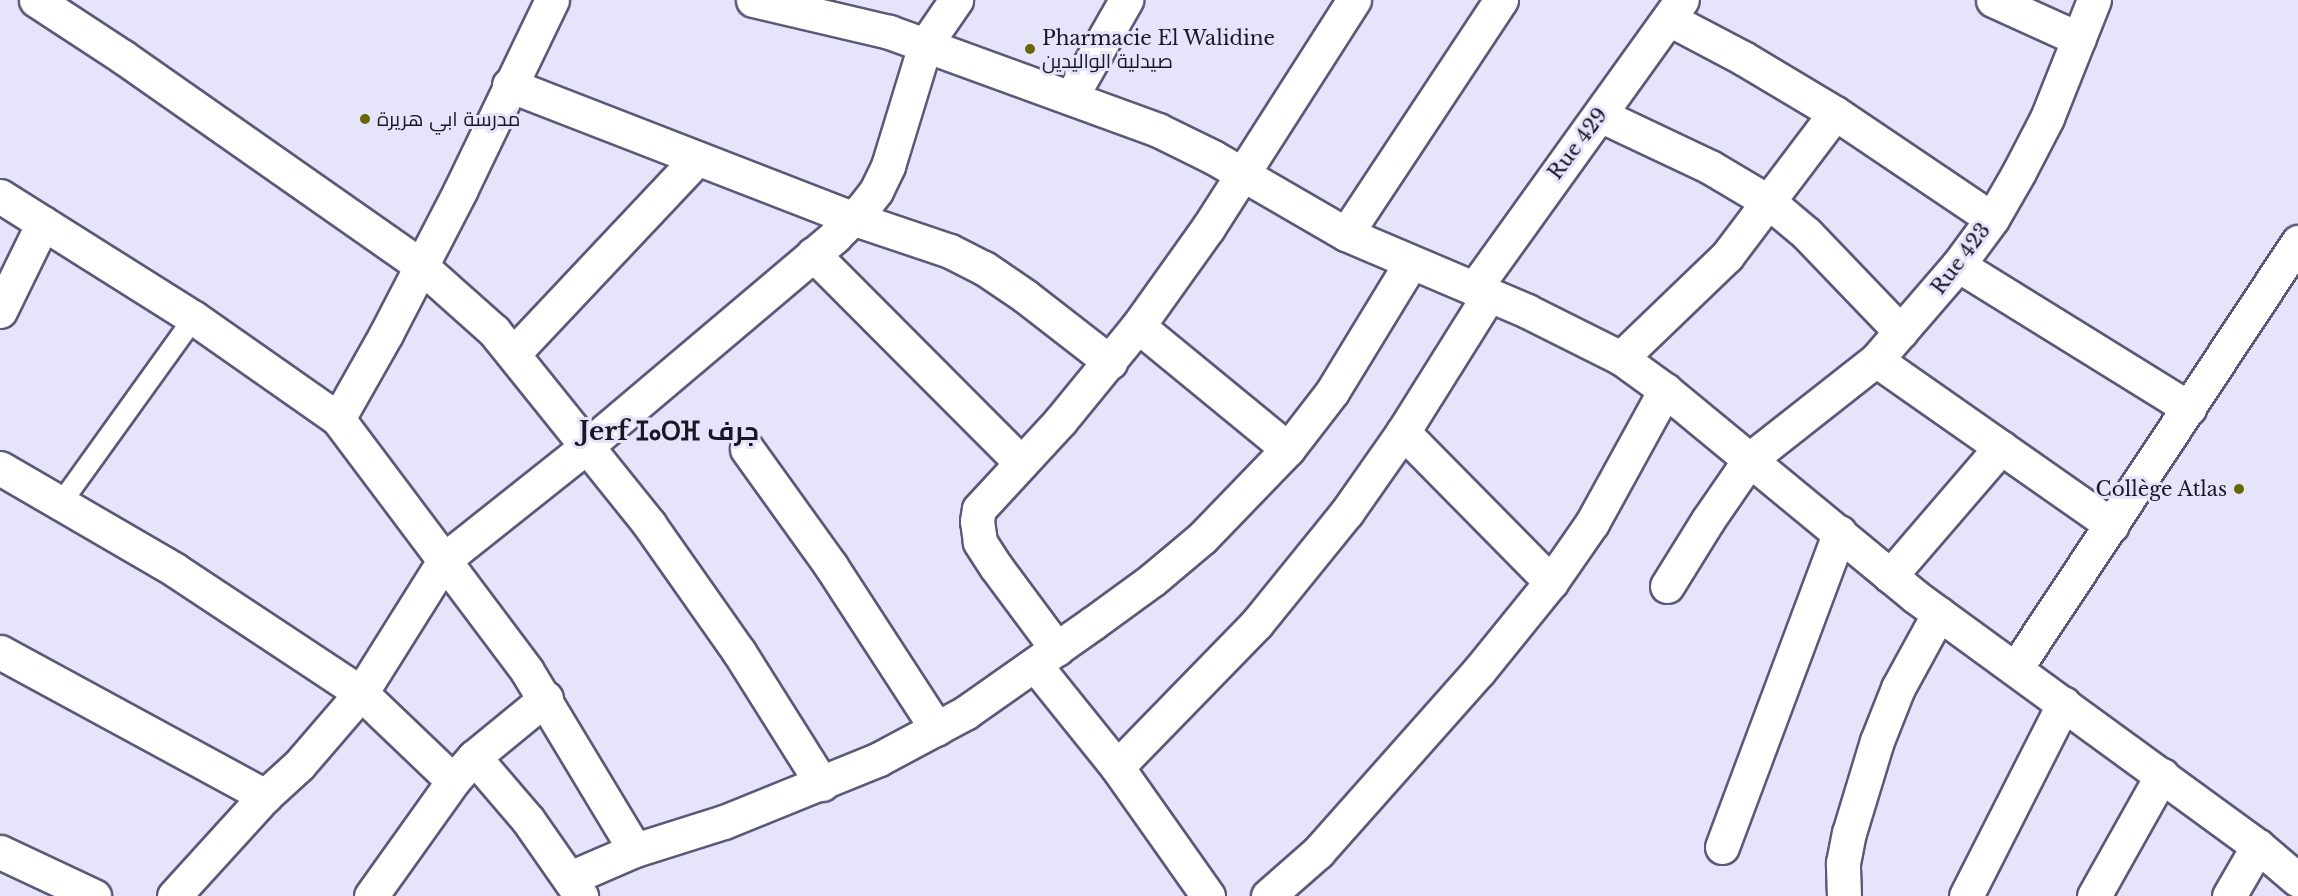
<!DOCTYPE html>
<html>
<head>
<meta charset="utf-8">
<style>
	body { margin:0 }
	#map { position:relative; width:2298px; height:896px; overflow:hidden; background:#e5e4fa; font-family:"Libre Baskerville",Cairo,"Noto Sans Tifinagh",serif }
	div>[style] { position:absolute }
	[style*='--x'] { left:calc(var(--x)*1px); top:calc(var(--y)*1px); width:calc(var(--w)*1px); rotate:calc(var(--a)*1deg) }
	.roads { filter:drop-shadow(2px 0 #5c5978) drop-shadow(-2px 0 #5c5978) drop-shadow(0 2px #5c5978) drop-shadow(0 -2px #5c5978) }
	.lane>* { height:20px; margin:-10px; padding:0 10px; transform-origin:10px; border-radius:10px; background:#fff }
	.street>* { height:33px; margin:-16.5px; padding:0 16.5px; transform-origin:16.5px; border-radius:16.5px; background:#fff }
	.dots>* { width:16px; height:16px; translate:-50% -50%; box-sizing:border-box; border:3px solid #e5e4fa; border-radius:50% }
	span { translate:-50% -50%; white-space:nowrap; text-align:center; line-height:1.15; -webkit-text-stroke:6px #e5e4fa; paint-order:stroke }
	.poi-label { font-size:20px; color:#181724 }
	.left { translate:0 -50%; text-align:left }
	.right { translate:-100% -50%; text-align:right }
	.street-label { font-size:20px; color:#181724 }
	.district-label { font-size:26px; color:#181724; font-weight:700 }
</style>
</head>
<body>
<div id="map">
	<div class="roads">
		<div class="lane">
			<div style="--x:61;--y:503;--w:228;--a:-54.3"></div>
		</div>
		<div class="street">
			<div style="--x:36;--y:0;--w:104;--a:33.2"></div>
			<div style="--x:123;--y:57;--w:364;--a:35"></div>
			<div style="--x:421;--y:266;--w:98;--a:41.7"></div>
			<div style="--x:494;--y:331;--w:248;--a:51.2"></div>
			<div style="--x:649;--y:524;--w:156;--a:54.9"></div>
			<div style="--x:739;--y:652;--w:156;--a:57.8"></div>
			<div style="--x:753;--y:0;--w:140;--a:13.2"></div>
			<div style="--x:889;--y:32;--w:286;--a:20"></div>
			<div style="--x:1158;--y:130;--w:61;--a:26.1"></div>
			<div style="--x:1213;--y:157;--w:154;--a:30.1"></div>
			<div style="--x:1346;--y:234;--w:197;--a:23"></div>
			<div style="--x:1527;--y:311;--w:105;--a:26.6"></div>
			<div style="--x:1621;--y:358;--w:54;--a:36"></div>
			<div style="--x:1665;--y:390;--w:325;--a:39.5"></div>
			<div style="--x:1916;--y:597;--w:423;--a:36.1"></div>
			<div style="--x:2258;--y:846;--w:52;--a:40.4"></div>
			<div style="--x:1993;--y:0;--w:94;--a:24.4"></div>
			<div style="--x:1669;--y:19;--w:84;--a:27.8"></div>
			<div style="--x:1743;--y:58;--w:107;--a:30.9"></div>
			<div style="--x:1835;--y:113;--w:189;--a:34"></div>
			<div style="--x:509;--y:85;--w:368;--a:21.2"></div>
			<div style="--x:852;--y:218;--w:103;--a:18.6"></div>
			<div style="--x:950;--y:251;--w:38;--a:27"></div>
			<div style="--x:984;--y:268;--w:50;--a:34.3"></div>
			<div style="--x:1025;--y:296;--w:108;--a:37.8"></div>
			<div style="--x:1071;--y:97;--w:112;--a:-60.4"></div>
			<div style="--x:1600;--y:115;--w:122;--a:25.3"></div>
			<div style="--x:1710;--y:167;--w:69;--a:30.7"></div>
			<div style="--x:1769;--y:202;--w:48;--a:40"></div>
			<div style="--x:1806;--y:233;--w:137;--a:46.2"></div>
			<div style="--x:0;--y:196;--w:229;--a:32.2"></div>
			<div style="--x:194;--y:318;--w:176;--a:35"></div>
			<div style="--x:338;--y:419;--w:315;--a:53.1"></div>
			<div style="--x:527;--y:671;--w:209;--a:58.9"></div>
			<div style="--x:1346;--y:234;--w:281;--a:-56.5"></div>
			<div style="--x:813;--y:254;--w:295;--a:45.1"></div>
			<div style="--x:1958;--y:265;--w:272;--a:31.8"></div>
			<div style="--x:1474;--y:289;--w:356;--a:-54.3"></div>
			<div style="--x:0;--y:311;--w:98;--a:-64"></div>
			<div style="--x:1138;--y:326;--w:194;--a:39.4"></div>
			<div style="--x:514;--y:353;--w:267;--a:-46.7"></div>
			<div style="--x:1621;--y:358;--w:147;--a:-43.9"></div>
			<div style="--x:1727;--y:256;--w:179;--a:-52.9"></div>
			<div style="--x:1876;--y:360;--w:288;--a:35"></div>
			<div style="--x:338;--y:419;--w:98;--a:-60.5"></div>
			<div style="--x:386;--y:334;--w:161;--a:-62.6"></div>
			<div style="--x:460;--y:191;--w:212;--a:-64.3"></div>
			<div style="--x:1403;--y:432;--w:211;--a:45.4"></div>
			<div style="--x:747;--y:449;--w:144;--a:54.3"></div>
			<div style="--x:831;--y:566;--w:194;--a:57"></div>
			<div style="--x:0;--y:468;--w:203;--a:30.2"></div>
			<div style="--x:175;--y:570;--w:223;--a:33.5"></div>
			<div style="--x:361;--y:693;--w:158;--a:-57.9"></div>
			<div style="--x:445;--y:559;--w:181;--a:-38.5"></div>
			<div style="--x:587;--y:446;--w:324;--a:-40.2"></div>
			<div style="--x:834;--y:237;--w:40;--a:-45"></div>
			<div style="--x:862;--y:209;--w:23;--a:-52"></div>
			<div style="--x:876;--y:191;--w:28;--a:-64"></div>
			<div style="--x:888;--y:166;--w:127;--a:-73"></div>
			<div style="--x:925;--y:45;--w:55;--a:-55.4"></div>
			<div style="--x:1890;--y:576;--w:170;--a:-49.3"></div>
			<div style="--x:1667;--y:586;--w:78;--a:-58.2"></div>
			<div style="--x:1708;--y:520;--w:74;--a:-55.5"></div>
			<div style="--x:1750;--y:459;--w:160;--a:-38.2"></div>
			<div style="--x:1876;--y:360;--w:125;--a:-49.2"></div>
			<div style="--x:1958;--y:265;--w:57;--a:-53.5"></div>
			<div style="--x:1992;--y:219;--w:54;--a:-60.1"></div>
			<div style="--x:2019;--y:172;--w:61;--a:-62.6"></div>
			<div style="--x:2047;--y:118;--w:127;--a:-68.3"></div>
			<div style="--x:1057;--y:649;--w:102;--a:-126.6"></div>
			<div style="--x:996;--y:567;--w:30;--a:-123"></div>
			<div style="--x:980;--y:542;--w:21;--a:-98"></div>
			<div style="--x:977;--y:521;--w:12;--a:-81"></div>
			<div style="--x:979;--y:509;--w:121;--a:-47.3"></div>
			<div style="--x:1061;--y:420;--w:122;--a:-50.7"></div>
			<div style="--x:1138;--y:326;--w:120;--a:-54.5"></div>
			<div style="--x:1208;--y:228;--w:271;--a:-57.4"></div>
			<div style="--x:0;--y:652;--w:302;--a:28.5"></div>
			<div style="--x:1035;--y:665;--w:131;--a:51.2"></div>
			<div style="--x:1117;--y:767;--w:158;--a:54.8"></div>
			<div style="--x:2016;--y:668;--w:511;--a:-56.5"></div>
			<div style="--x:474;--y:757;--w:83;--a:49.4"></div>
			<div style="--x:528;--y:820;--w:93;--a:55.1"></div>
			<div style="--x:1117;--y:767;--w:201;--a:-45.8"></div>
			<div style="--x:1257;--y:623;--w:143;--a:-51"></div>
			<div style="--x:1347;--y:512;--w:98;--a:-55"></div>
			<div style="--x:1403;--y:432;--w:162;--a:-57.9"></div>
			<div style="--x:1722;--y:847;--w:336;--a:-69.5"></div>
			<div style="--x:0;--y:852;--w:104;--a:25.1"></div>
			<div style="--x:570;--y:878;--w:71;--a:-23.3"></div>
			<div style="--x:635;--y:850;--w:93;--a:-17.5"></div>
			<div style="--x:724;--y:822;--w:167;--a:-22.1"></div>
			<div style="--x:879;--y:759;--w:98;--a:-28.1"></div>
			<div style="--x:965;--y:713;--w:156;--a:-35.1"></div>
			<div style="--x:1093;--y:623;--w:73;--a:-36.1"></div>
			<div style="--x:1152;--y:580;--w:65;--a:-40"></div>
			<div style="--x:1202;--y:538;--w:124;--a:-46"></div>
			<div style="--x:1288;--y:449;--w:72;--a:-52.3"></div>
			<div style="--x:1332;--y:392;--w:150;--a:-58.6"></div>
			<div style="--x:174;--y:896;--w:135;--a:-47.7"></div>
			<div style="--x:265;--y:796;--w:46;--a:-42.4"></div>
			<div style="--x:299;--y:765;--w:95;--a:-49.3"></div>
			<div style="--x:361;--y:693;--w:127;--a:43.7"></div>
			<div style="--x:371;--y:896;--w:141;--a:-54.5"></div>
			<div style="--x:453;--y:781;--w:32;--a:-49"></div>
			<div style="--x:474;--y:757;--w:93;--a:-39.3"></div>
			<div style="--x:1268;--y:896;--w:67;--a:-41.3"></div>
			<div style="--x:1318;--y:852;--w:241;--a:-48.4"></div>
			<div style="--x:1478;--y:672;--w:116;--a:-51"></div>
			<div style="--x:1551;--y:582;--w:72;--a:-55.2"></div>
			<div style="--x:1592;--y:523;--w:152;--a:-61.2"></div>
			<div style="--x:1844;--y:896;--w:33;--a:-92"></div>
			<div style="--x:1843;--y:863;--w:31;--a:-79"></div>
			<div style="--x:1849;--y:833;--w:96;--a:-73.1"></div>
			<div style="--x:1877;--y:741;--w:57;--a:-68.4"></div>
			<div style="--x:1898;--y:688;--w:85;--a:-61.3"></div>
			<div style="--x:1966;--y:896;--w:216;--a:-63.1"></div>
			<div style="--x:2094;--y:896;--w:139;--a:-60.7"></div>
			<div style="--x:2229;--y:896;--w:58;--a:-59.9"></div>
		</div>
	</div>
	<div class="dots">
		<div style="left:1030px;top:49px;background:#676600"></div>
		<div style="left:365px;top:119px;background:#676600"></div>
		<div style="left:2239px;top:489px;background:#676600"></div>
	</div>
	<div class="poi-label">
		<span class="left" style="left:1042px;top:50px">Pharmacie El Walidine<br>صيدلية الواليدين</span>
		<span class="left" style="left:377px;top:119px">مدرسة ابي هريرة</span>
		<span class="right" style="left:2227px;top:489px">Collège Atlas</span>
	</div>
	<div class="street-label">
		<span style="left:1578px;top:144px;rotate:-53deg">Rue 429</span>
		<span style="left:1961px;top:259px;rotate:-53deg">Rue 423</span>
	</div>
	<div class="district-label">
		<span style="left:669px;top:432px">Jerf ⵊⴰⵔⴼ جرف</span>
	</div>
</div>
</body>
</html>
